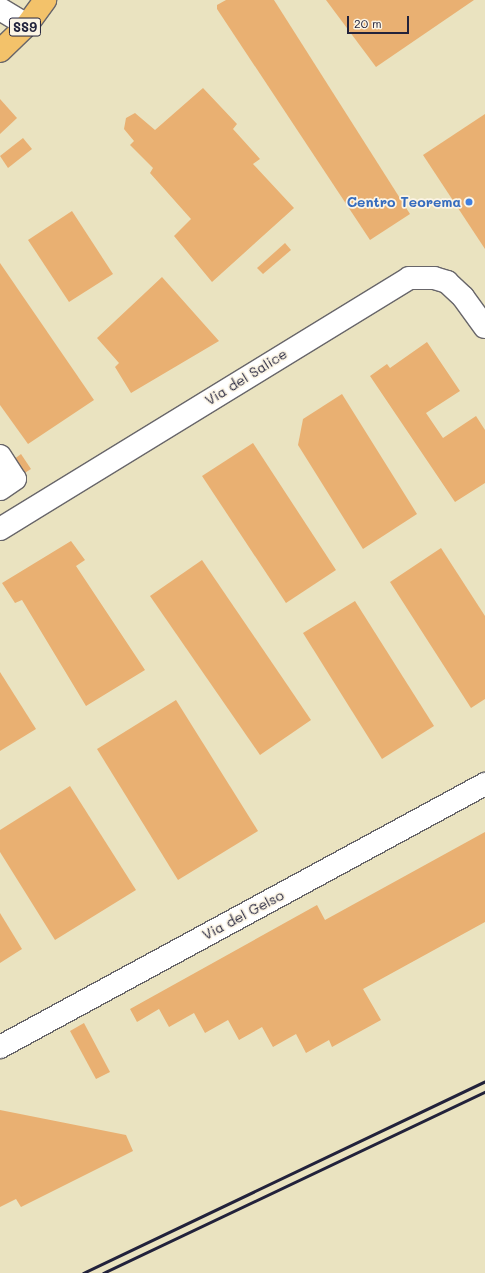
<!DOCTYPE html>
<html>
<head>
<meta charset="utf-8">
<style>
	body { margin:0 }
	#map { position:relative; width:485px; height:1273px; overflow:hidden; background:#eae3c0; font-family:Mali,sans-serif }
	div>[style] { position:absolute }
	[style*='--x'] { left:calc(var(--x)*1px); top:calc(var(--y)*1px); width:calc(var(--w)*1px); rotate:calc(var(--a)*1deg) }
	.building>* { inset:0; background:#e9b072 }
	.roads { filter:drop-shadow(1px 0 #68666a) drop-shadow(-1px 0 #68666a) drop-shadow(0 1px #68666a) drop-shadow(0 -1px #68666a) }
	.minor>* { height:22px; margin:-11px; padding:0 11px; transform-origin:11px; border-radius:11px; background:#fff }
	.major>* { height:22px; margin:-11px; padding:0 11px; transform-origin:11px; border-radius:11px; background:#f3c26a }
	.rail>* { height:3px; margin:-1.5px; padding:0 1.5px; transform-origin:1.5px; border-radius:1.5px; background:#22223b }
	.dots>* { width:11px; height:11px; translate:-50% -50%; box-sizing:border-box; border:2px solid #fcf5e5; border-radius:50% }
	span { translate:-50% -50%; white-space:nowrap; text-align:center; line-height:1.15; -webkit-text-stroke:3.5px #fcf5e5; paint-order:stroke }
	.shield-label span { padding:1px 3px; background:#fcf5e5; border:1px solid; border-radius:3px; -webkit-text-stroke-width:0 }
	.shield-label { font-size:13px; color:#22223b; font-weight:700 }
	.shop-label { font-size:14px; color:#366cbe; font-weight:700 }
	.right { translate:-100% -50%; text-align:right }
	.street-label { font-size:14px; color:#22223b }
	.scale { position:absolute; left:347px; top:16px; width:62px; height:18px; box-sizing:border-box; border:2px solid #22223b; border-top:0; padding-left:5px; font-size:12px; line-height:14px; white-space:nowrap; color:#22223b; -webkit-text-stroke:3px #fcf5e5; paint-order:stroke }
</style>
</head>
<body>
<div id="map">
	<div class="building">
		<div style="clip-path:polygon(226px 0,274px 0,410px 214px,370px 240px,217px 9px,217px 5px)"></div>
		<div style="clip-path:polygon(326px 0,474px 0,376px 67px)"></div>
		<div style="clip-path:polygon(203px 88px,237px 124px,233px 129px,260px 159px,253px 164px,294px 208px,212px 282px,174px 236px,191px 219px,150px 173px,153px 168px,130px 145px,134px 141px,124px 129px,126px 118px,135px 113px,155px 130px)"></div>
		<div style="clip-path:polygon(0 99px,17px 118px,0 134px)"></div>
		<div style="clip-path:polygon(485px 114px,485px 249px,423px 155px)"></div>
		<div style="clip-path:polygon(23px 138px,32px 149px,8px 168px,0 156px)"></div>
		<div style="clip-path:polygon(72px 211px,113px 274px,69px 302px,28px 240px)"></div>
		<div style="clip-path:polygon(285px 243px,291px 250px,263px 274px,257px 268px)"></div>
		<div style="clip-path:polygon(0 263px,94px 400px,28px 444px,0 405px)"></div>
		<div style="clip-path:polygon(162px 277px,219px 341px,131px 393px,115px 367px,119px 363px,97px 338px)"></div>
		<div style="clip-path:polygon(427px 342px,460px 391px,426px 413px,443px 438px,476px 416px,485px 430px,485px 483px,455px 502px,370px 376px,387px 364px,390px 368px)"></div>
		<div style="clip-path:polygon(342px 394px,417px 514px,363px 549px,298px 445px,303px 419px)"></div>
		<div style="clip-path:polygon(253px 443px,336px 570px,286px 603px,202px 476px)"></div>
		<div style="clip-path:polygon(21px 454px,31px 469px,23px 474px,13px 460px)"></div>
		<div style="clip-path:polygon(71px 541px,85px 560px,76px 566px,145px 670px,86px 706px,22px 600px,15px 603px,2px 583px)"></div>
		<div style="clip-path:polygon(441px 548px,485px 616px,485px 699px,471px 708px,390px 582px)"></div>
		<div style="clip-path:polygon(202px 560px,311px 720px,260px 755px,150px 596px)"></div>
		<div style="clip-path:polygon(355px 601px,434px 726px,382px 759px,303px 633px)"></div>
		<div style="clip-path:polygon(0 672px,36px 729px,0 751px)"></div>
		<div style="clip-path:polygon(176px 700px,258px 831px,178px 880px,97px 749px)"></div>
		<div style="clip-path:polygon(70px 786px,136px 890px,55px 940px,0 852px,0 830px)"></div>
		<div style="clip-path:polygon(485px 832px,485px 922px,363px 989px,381px 1020px,332px 1047px,329px 1040px,306px 1053px,296px 1034px,273px 1047px,262px 1027px,239px 1040px,228px 1020px,205px 1033px,194px 1013px,169px 1027px,159px 1009px,137px 1022px,130px 1009px,317px 905px,325px 920px)"></div>
		<div style="clip-path:polygon(0 913px,22px 949px,0 963px)"></div>
		<div style="clip-path:polygon(84px 1023px,110px 1072px,96px 1079px,70px 1031px)"></div>
		<div style="clip-path:polygon(0 1110px,126px 1135px,133px 1151px,21px 1207px,16px 1199px,0 1207px)"></div>
	</div>
	<div class="roads">
		<div class="minor">
			<div style="--x:0;--y:9;--w:31;--a:31"></div>
			<div style="--x:0;--y:456;--w:27;--a:57"></div>
			<div style="--x:15;--y:479;--w:18;--a:146"></div>
			<div style="--x:0;--y:529;--w:480;--a:-31.5"></div>
			<div style="--x:409;--y:278;--w:25;--a:0"></div>
			<div style="--x:434;--y:278;--w:14;--a:17"></div>
			<div style="--x:447;--y:282;--w:22;--a:43"></div>
			<div style="--x:463;--y:297;--w:37;--a:54"></div>
			<div style="--x:0;--y:1047;--w:552;--a:-28.47"></div>
		</div>
		<div class="major">
			<div style="--x:0;--y:51;--w:37;--a:-44"></div>
			<div style="--x:27;--y:25;--w:31;--a:-54"></div>
		</div>
	</div>
	<div class="rail">
		<div style="--x:83;--y:1273;--w:445;--a:-25.5"></div>
		<div style="--x:103;--y:1273;--w:423;--a:-25.4"></div>
	</div>
	<div class="dots">
		<div style="left:469px;top:202px;background:#3f7fe0"></div>
	</div>
	<div class="shield-label">
		<span style="left:25px;top:27px">SS9</span>
	</div>
	<div class="shop-label">
		<span class="right" style="left:461px;top:202px">Centro Teorema</span>
	</div>
	<div class="street-label">
		<span style="left:246px;top:377px;rotate:-32deg">Via del Salice</span>
		<span style="left:243px;top:915px;rotate:-28deg">Via del Gelso</span>
	</div>
	<div class="scale">20 m</div>
</div>
</body>
</html>
